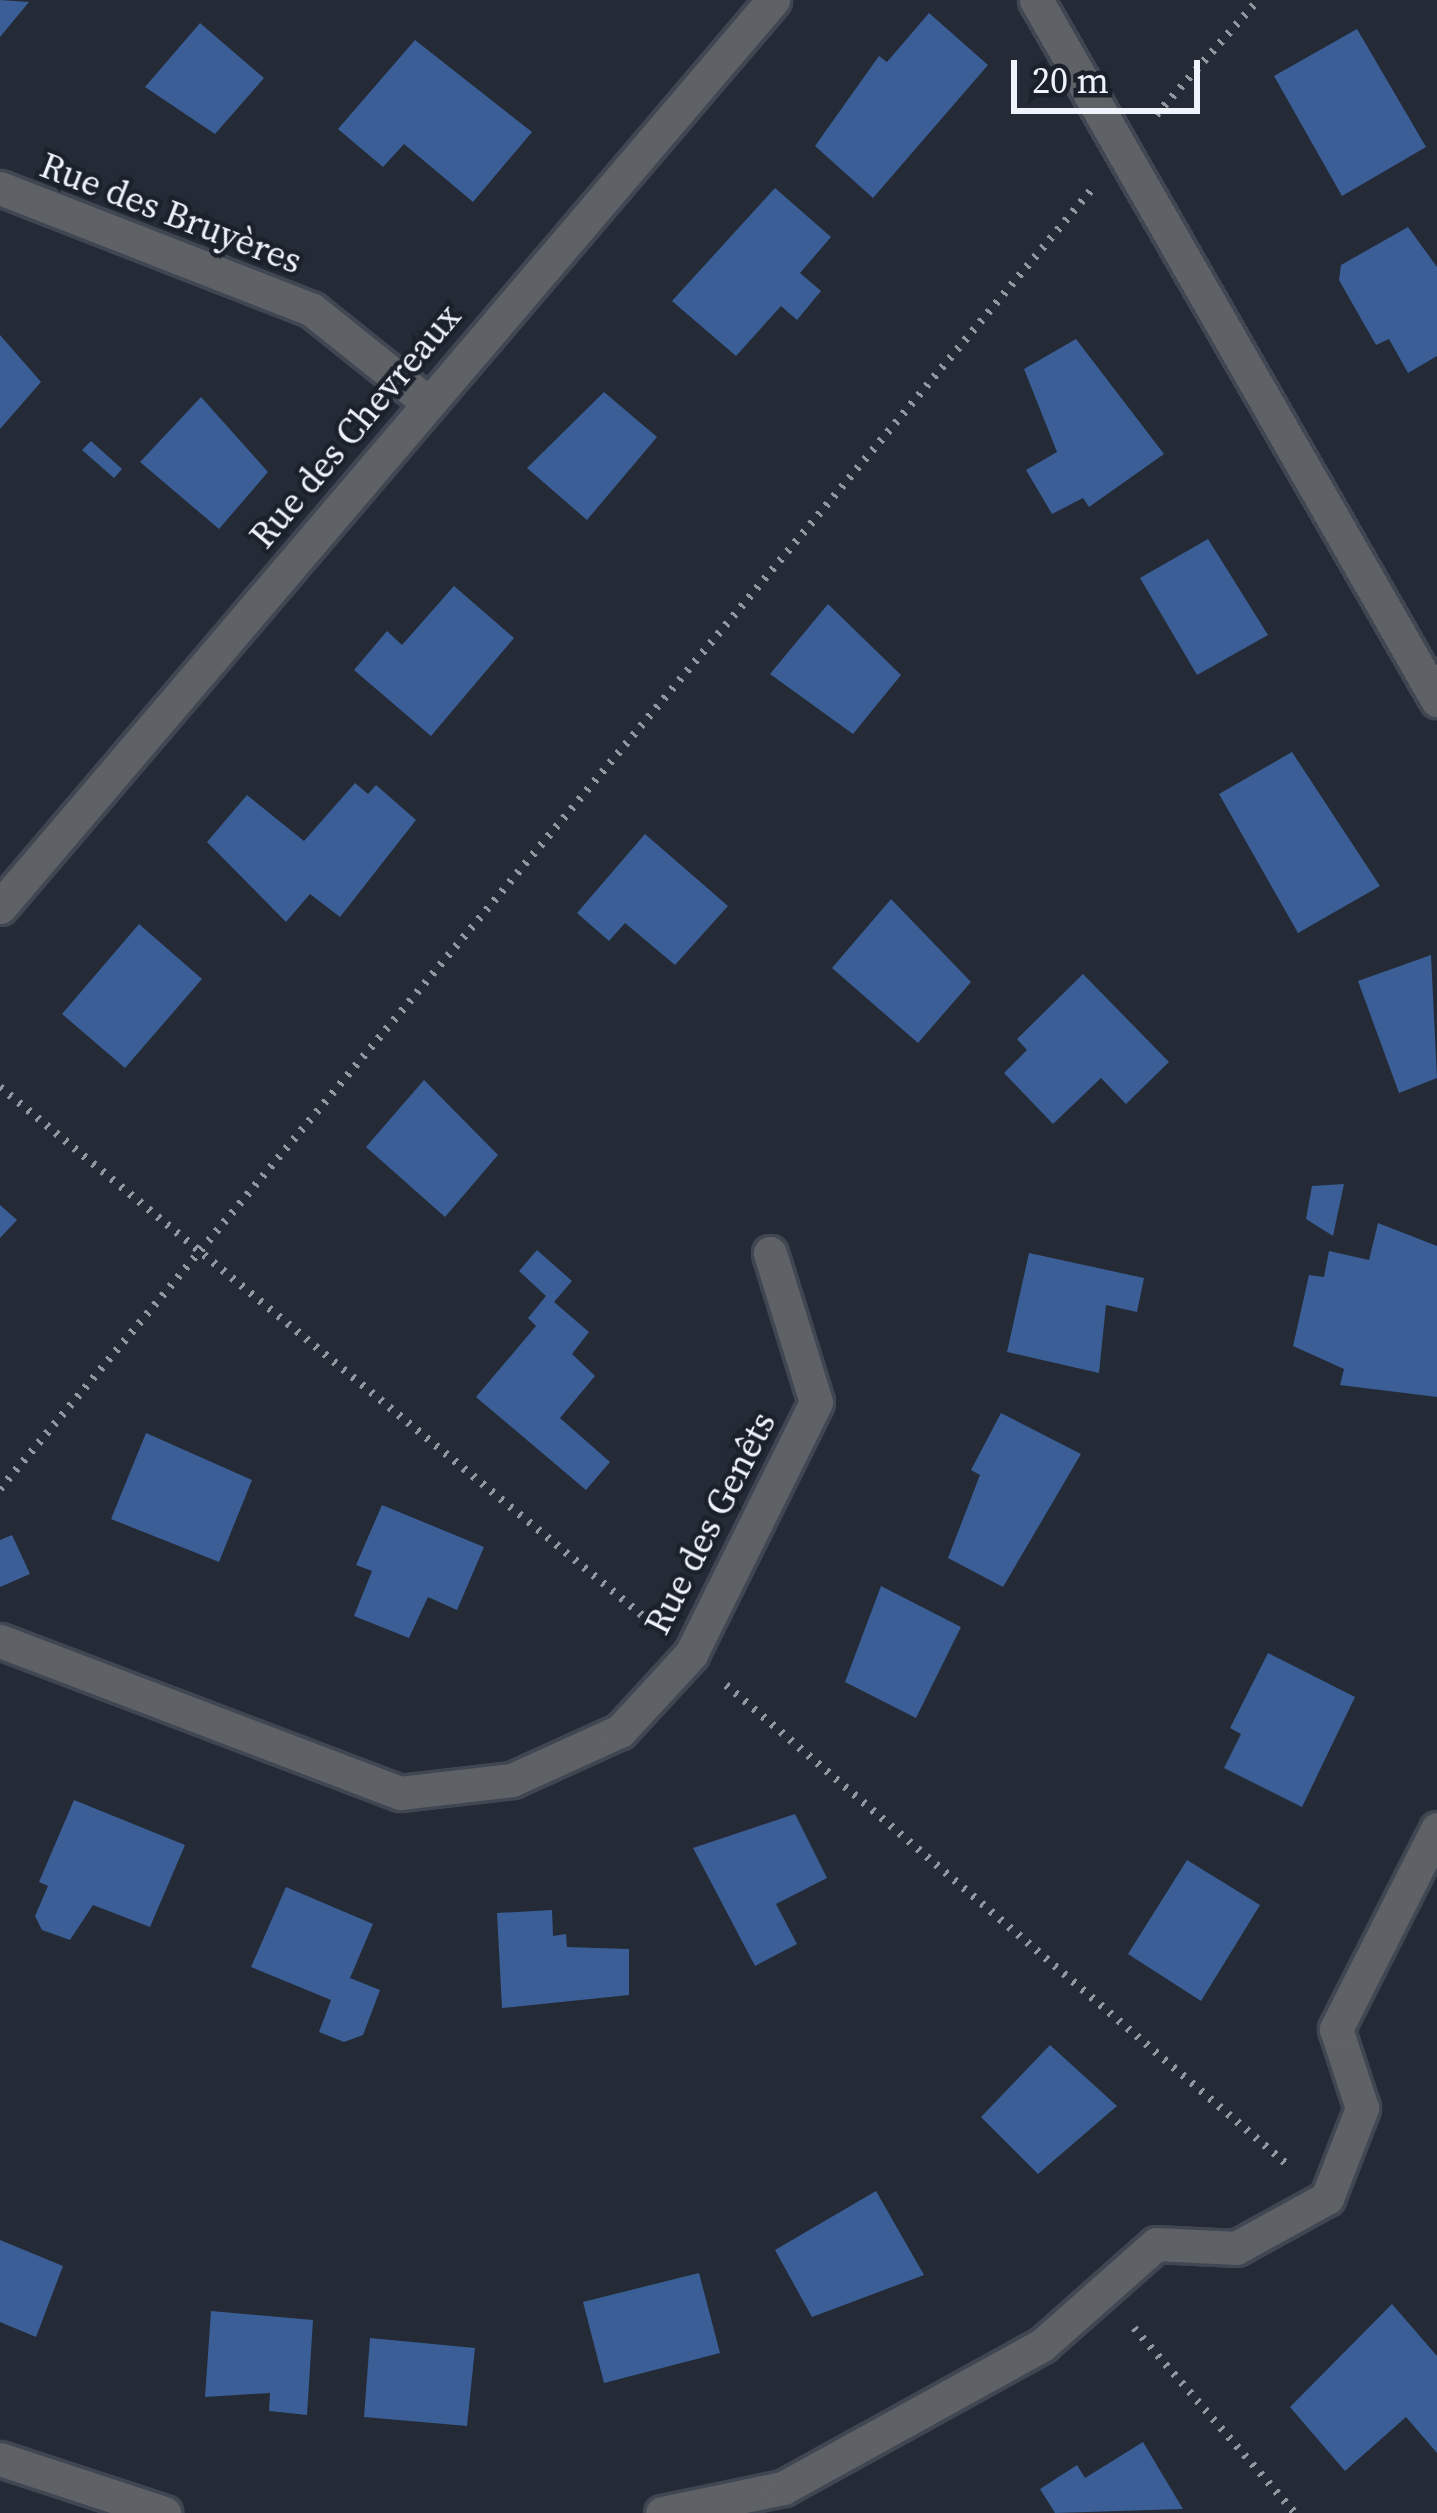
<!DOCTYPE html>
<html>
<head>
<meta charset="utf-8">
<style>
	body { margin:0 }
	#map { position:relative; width:1437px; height:2513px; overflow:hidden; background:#242b36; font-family:"Source Serif 4",serif }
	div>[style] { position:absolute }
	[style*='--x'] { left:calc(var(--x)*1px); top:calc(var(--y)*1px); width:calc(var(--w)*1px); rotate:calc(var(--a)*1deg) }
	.building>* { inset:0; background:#3a5e95 }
	.path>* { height:8px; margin-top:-4px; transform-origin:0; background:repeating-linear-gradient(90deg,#9197a0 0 3px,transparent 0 12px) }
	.roads { filter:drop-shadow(3px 0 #404752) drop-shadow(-3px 0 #404752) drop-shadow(0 3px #404752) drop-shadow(0 -3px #404752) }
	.minor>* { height:33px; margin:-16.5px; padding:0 16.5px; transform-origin:16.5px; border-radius:16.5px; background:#5e6267 }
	span { translate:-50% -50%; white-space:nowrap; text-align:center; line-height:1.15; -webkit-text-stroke:9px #1b212b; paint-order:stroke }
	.street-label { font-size:36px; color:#eff3fb }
	.scale { position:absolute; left:1011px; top:60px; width:189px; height:54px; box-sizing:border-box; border:6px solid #eff3fb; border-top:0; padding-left:15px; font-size:36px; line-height:42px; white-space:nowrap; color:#eff3fb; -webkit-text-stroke:9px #1b212b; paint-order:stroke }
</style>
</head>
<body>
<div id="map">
	<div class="building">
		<div style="clip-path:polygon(0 0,29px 2px,0 37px)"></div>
		<div style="clip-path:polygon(929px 13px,988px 65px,873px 198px,815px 146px,879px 56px,887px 62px)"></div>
		<div style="clip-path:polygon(200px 23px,264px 78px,215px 134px,145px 87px)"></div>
		<div style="clip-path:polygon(1357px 29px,1426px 147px,1342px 196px,1274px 76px)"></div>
		<div style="clip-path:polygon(415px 40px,532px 132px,473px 202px,404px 144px,383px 167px,338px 129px)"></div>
		<div style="clip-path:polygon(775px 188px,831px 237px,800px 273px,821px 291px,797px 320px,781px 306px,736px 356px,672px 301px)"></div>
		<div style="clip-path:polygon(1408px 227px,1437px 267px,1437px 356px,1408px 373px,1389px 339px,1376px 345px,1339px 280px,1341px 265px)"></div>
		<div style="clip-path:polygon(0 335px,41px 382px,0 429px)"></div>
		<div style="clip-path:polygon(1076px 339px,1164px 454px,1089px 507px,1083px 498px,1052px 514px,1026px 470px,1057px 452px,1024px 369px)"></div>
		<div style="clip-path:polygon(604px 392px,657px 437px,587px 520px,527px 468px)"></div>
		<div style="clip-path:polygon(201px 397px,268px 472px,219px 529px,140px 462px)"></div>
		<div style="clip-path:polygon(91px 441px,122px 469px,114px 478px,82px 450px)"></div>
		<div style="clip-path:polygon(1208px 539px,1268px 635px,1197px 675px,1140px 578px)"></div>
		<div style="clip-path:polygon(454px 586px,514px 638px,431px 736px,354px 670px,387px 631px,402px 645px)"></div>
		<div style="clip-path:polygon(828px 604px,901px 675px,853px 734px,770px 674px)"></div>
		<div style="clip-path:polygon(1292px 752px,1380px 886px,1298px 933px,1219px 794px)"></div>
		<div style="clip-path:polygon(355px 783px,368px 794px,376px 785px,416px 820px,340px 917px,310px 894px,286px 922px,207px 842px,247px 795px,304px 841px)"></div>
		<div style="clip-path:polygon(645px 834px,728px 906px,675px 965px,625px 923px,609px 941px,577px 913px)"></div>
		<div style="clip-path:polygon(891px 899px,971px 982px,918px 1043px,832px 968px)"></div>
		<div style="clip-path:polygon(139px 924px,202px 979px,125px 1068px,62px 1014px)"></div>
		<div style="clip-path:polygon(1431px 955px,1437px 1078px,1399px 1093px,1358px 981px)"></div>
		<div style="clip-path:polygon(1083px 974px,1169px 1062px,1126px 1104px,1101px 1078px,1053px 1124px,1004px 1073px,1027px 1050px,1017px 1039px)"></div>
		<div style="clip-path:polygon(424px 1080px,498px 1155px,445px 1217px,366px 1147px)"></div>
		<div style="clip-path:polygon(1344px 1184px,1333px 1236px,1306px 1219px,1312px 1186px)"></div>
		<div style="clip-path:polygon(0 1205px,17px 1220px,0 1238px)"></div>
		<div style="clip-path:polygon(1378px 1223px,1437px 1246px,1437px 1397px,1340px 1385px,1344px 1369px,1293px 1346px,1309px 1275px,1324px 1277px,1329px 1251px,1369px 1260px)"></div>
		<div style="clip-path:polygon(537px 1250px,572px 1281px,554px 1302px,589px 1332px,572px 1354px,595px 1376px,560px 1418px,610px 1462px,586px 1490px,476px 1397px,536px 1326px,528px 1318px,546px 1296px,519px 1271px)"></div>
		<div style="clip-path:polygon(1029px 1253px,1144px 1278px,1137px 1312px,1106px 1305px,1099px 1373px,1007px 1352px)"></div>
		<div style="clip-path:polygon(1001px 1413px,1081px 1454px,1003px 1587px,948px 1558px,980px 1475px,971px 1470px)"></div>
		<div style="clip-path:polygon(146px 1433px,252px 1480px,219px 1562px,111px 1519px)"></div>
		<div style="clip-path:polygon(382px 1505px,484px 1547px,457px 1610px,428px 1597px,409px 1638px,354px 1616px,372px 1571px,356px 1565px)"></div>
		<div style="clip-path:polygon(12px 1535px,30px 1574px,0 1587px,0 1540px)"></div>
		<div style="clip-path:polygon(881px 1586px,961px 1627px,916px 1718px,845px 1682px)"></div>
		<div style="clip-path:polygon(1268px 1653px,1355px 1697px,1302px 1807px,1224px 1768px,1241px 1734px,1230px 1728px)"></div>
		<div style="clip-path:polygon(74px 1800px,185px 1845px,150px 1927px,93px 1905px,70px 1940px,42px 1930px,35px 1916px,48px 1886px,39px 1882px)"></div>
		<div style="clip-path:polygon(795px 1814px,827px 1878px,776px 1904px,797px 1944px,755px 1966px,693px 1848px)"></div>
		<div style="clip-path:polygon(1187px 1860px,1260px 1905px,1201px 2001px,1128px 1954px)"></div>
		<div style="clip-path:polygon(286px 1887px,373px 1924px,350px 1978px,380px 1990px,363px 2035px,344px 2042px,319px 2032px,331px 2000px,251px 1967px)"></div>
		<div style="clip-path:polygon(552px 1910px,553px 1936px,566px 1934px,567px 1947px,629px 1949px,629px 1995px,502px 2008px,497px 1913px)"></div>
		<div style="clip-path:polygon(1050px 2045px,1117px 2106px,1038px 2174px,981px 2117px)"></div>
		<div style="clip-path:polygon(876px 2191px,924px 2275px,812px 2317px,775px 2250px)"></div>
		<div style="clip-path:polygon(0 2240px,63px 2266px,36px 2337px,0 2322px)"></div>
		<div style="clip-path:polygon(699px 2273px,720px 2353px,604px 2383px,583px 2302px)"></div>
		<div style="clip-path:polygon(1392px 2304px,1437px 2356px,1437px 2453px,1406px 2417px,1345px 2471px,1290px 2407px)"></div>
		<div style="clip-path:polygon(211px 2311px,313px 2320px,307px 2415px,269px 2411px,270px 2393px,205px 2397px)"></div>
		<div style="clip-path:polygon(370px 2338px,475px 2348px,467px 2426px,364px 2417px)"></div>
		<div style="clip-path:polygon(1143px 2442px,1183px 2509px,1055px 2513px,1040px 2489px,1077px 2465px,1085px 2478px)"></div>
	</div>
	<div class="path">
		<div style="--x:1156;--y:115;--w:154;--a:-48.4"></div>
		<div style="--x:0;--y:1087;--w:847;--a:39.44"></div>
		<div style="--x:0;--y:1489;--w:1696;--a:-49.97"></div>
		<div style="--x:726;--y:1685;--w:740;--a:40.51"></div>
		<div style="--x:1134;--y:2328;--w:245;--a:49"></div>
	</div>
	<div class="roads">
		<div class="minor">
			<div style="--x:1036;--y:0;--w:807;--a:60.19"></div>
			<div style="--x:0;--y:188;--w:334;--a:21.3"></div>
			<div style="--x:311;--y:309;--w:147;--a:38.7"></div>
			<div style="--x:0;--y:907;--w:1192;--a:-49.56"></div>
			<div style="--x:0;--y:1641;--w:428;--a:20.8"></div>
			<div style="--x:400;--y:1793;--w:113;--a:-6.6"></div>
			<div style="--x:512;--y:1780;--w:119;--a:-24.4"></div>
			<div style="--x:620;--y:1731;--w:105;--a:-47.3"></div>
			<div style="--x:691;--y:1654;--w:281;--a:-63.6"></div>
			<div style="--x:816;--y:1402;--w:156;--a:-107.2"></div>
			<div style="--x:0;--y:2459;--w:173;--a:18.2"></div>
			<div style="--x:662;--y:2513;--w:124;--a:-11.7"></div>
			<div style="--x:783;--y:2488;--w:296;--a:-28.9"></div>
			<div style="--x:1042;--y:2345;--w:152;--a:-41.5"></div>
			<div style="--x:1156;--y:2244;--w:80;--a:2.9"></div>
			<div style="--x:1236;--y:2248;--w:104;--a:-28.8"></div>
			<div style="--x:1327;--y:2198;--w:97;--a:-68.7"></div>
			<div style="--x:1362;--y:2108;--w:83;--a:-108.2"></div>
			<div style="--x:1336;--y:2029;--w:224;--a:-63.2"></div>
		</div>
	</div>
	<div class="street-label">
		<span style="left:171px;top:213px;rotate:21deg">Rue des Bruyères</span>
		<span style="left:355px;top:426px;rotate:-50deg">Rue des Chevreaux</span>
		<span style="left:710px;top:1523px;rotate:-63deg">Rue des Genêts</span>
	</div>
	<div class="scale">20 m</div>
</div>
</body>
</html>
